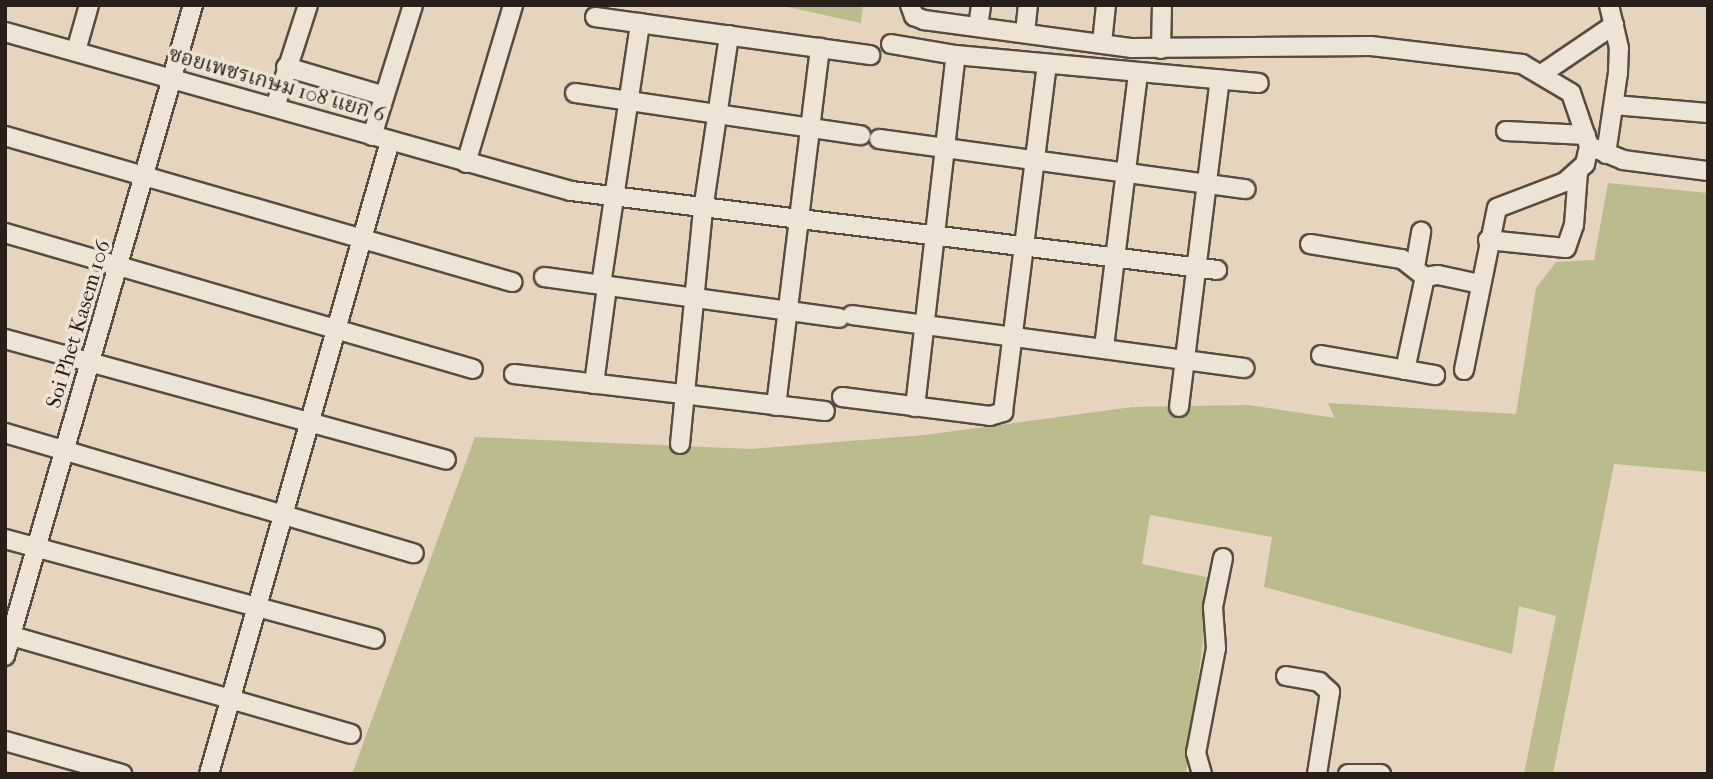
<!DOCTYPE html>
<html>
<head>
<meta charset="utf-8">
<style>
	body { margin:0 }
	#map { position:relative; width:1713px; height:779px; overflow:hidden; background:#e5d5be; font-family:"IM FELL French Canon","Noto Serif Thai",serif }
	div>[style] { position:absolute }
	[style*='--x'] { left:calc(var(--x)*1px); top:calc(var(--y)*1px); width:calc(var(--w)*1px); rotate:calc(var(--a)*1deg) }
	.green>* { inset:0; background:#bbbb8c }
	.roads { filter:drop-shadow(2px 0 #584c42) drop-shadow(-2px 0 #584c42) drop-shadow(0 2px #584c42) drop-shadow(0 -2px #584c42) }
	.minor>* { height:18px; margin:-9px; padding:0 9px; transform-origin:9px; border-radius:9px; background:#eee4d5 }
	span { translate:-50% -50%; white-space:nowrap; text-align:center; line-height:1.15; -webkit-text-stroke:7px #eee4d5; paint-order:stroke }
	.street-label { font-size:21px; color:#291e18 }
	.frame { position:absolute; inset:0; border:7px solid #291e18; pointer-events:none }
</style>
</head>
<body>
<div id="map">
	<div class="green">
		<div style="clip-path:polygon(778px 5px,863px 5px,861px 23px)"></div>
		<div style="clip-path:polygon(1608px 183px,1708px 193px,1708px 472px,1614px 464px,1553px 774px,1524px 774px,1556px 616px,1519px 606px,1512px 654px,1264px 587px,1272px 537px,1150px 515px,1142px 564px,1211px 578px,1186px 774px,352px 774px,475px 437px,751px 449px,925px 435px,1132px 407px,1248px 405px,1335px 418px,1328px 403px,1516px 414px,1536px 288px,1556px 262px,1594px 260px)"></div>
	</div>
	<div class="roads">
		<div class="minor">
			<div style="--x:910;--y:5;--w:12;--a:70"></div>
			<div style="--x:914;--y:16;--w:11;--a:22"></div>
			<div style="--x:924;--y:20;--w:210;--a:7.7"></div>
			<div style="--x:1132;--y:48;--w:239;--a:-0.5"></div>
			<div style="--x:1371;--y:46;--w:152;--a:6.8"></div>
			<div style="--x:1522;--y:64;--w:57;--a:30.6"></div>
			<div style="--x:1571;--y:93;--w:56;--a:71.2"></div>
			<div style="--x:1589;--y:146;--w:37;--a:22"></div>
			<div style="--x:1623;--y:160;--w:86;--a:7.4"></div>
			<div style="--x:595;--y:17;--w:278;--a:7.9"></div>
			<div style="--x:978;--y:27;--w:22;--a:-82"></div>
			<div style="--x:5;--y:32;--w:588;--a:15.69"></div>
			<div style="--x:571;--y:191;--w:651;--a:6.97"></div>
			<div style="--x:1025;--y:33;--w:28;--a:-84"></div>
			<div style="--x:1102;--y:43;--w:38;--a:-84"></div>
			<div style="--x:891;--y:44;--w:66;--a:9.6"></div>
			<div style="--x:956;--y:55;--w:304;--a:5.3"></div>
			<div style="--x:1161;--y:49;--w:44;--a:-88.7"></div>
			<div style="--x:76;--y:51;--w:48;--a:-74.2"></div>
			<div style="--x:286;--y:67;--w:100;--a:16.3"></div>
			<div style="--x:1543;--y:73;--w:86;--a:-34.1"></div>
			<div style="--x:575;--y:93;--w:289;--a:8.4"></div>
			<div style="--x:1614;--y:105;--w:94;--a:4.9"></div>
			<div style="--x:275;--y:107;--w:107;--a:-72.1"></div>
			<div style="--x:1506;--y:131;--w:80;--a:2.9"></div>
			<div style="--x:5;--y:136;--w:528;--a:16.06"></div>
			<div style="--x:372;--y:136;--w:137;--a:-72.6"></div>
			<div style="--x:879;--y:139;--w:370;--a:7.8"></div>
			<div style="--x:1606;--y:154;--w:82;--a:-81.6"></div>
			<div style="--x:1618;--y:73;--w:25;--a:-88"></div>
			<div style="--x:1619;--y:48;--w:44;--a:-103.1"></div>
			<div style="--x:466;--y:163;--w:165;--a:-73.4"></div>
			<div style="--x:5;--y:233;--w:487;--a:16.2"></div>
			<div style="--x:1488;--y:240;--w:78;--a:5.9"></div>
			<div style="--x:1566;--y:248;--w:24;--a:-71"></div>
			<div style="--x:1574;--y:225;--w:53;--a:-85.7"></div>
			<div style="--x:1310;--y:244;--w:93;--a:9.3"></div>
			<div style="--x:1402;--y:259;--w:29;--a:38"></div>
			<div style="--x:1415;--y:267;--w:36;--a:-80"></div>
			<div style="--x:544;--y:277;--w:298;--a:7.9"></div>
			<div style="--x:601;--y:285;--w:265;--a:-81.5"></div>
			<div style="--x:852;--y:315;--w:396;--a:7.7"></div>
			<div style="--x:5;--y:339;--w:457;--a:15.3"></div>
			<div style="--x:1104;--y:347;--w:276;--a:-82.9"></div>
			<div style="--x:1321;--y:355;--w:116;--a:10"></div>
			<div style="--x:1405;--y:370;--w:95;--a:-77.9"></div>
			<div style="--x:1425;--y:277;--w:13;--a:-9"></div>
			<div style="--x:1438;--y:275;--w:43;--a:12.1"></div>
			<div style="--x:1464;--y:370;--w:165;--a:-78.5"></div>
			<div style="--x:1497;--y:208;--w:73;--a:-20.9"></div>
			<div style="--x:1565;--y:182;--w:27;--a:-42"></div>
			<div style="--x:1585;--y:164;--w:18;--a:-77"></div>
			<div style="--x:514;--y:374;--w:313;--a:6.8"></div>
			<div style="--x:594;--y:384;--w:99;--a:-82.4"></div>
			<div style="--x:842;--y:397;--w:149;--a:7.3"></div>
			<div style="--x:990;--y:416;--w:14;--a:-17"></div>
			<div style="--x:1003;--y:412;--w:351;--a:-82.8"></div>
			<div style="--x:776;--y:406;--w:361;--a:-83"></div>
			<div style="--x:915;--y:407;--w:354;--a:-83.4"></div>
			<div style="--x:1179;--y:407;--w:330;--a:-82.9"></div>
			<div style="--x:5;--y:433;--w:426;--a:16.4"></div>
			<div style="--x:680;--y:444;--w:235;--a:-84.4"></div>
			<div style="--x:703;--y:210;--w:177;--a:-81.5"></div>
			<div style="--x:5;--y:539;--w:383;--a:15.1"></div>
			<div style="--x:5;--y:634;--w:360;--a:16.1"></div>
			<div style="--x:5;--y:656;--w:678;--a:-73.89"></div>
			<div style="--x:1286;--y:676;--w:34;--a:10"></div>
			<div style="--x:1319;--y:682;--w:15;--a:42"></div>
			<div style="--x:1330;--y:692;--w:83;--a:99"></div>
			<div style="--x:5;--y:741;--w:122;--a:15.8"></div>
			<div style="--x:209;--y:774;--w:658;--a:-74.04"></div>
			<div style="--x:1202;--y:774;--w:22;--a:-106"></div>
			<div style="--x:1196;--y:753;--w:107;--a:-79.2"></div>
			<div style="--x:1216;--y:648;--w:41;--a:-94.2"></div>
			<div style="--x:1213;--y:607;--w:50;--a:-78.5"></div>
			<div style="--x:1348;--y:774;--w:33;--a:0"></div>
		</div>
	</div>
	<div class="street-label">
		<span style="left:277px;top:84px;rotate:16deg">ซอยเพชรเกษม 108 แยก 6</span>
		<span style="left:78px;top:324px;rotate:-73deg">Soi Phet Kasem 106</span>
	</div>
	<div class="frame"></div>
</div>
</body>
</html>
